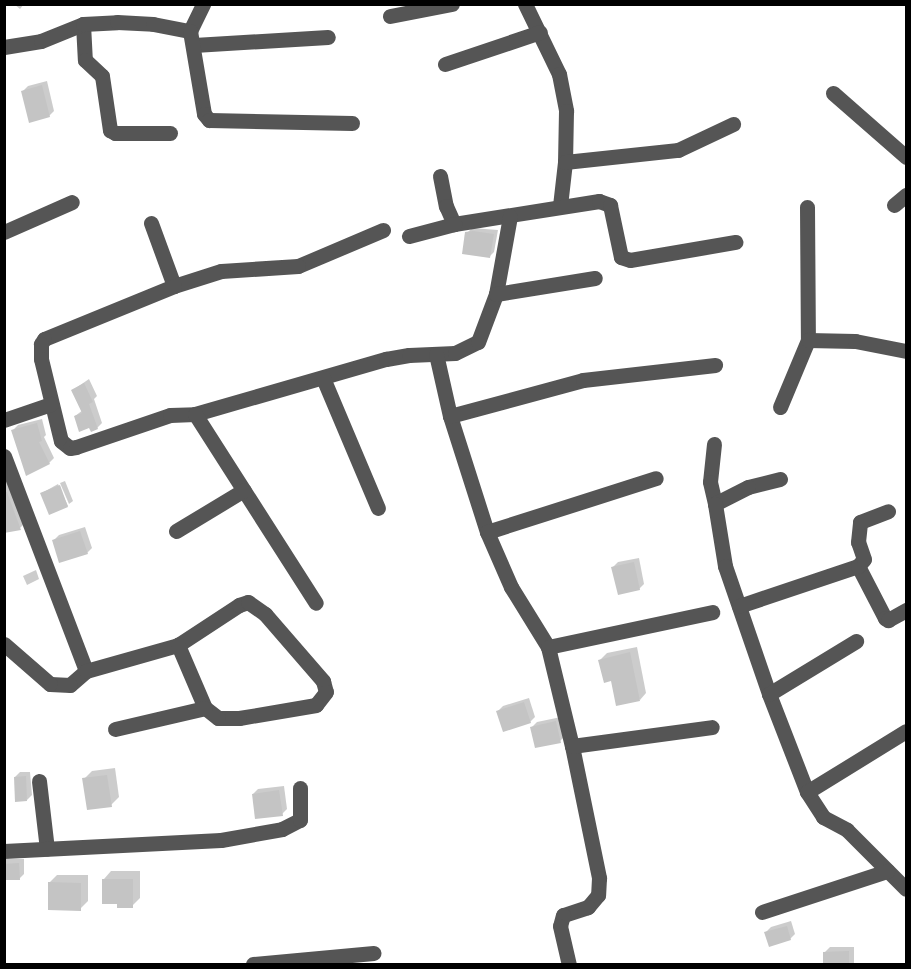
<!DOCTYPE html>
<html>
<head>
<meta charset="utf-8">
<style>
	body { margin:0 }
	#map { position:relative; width:911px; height:969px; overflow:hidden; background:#fff; font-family:"Source Sans 3",sans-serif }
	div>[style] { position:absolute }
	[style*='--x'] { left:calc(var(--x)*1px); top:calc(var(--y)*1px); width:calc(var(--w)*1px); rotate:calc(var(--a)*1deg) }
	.shadow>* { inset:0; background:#0003 }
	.building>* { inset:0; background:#c4c4c4 }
	.minor>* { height:15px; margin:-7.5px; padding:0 7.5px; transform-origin:7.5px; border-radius:7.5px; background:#555 }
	span { translate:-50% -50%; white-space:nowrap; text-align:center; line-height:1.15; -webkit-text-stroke:4.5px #fff; paint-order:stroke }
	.frame { position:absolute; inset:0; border:6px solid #000; pointer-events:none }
</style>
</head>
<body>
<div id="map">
	<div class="shadow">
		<div style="clip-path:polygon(14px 4px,24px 4px,20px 9px)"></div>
		<div style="clip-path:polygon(47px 81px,54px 111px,49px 116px,23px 91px,28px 86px)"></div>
		<div style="clip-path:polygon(472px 228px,498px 230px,494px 252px,489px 257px,467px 233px)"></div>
		<div style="clip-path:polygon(89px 379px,97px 396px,94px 399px,102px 423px,97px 428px,75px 416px,83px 410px,73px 390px)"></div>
		<div style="clip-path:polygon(42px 419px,46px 435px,44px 437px,54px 458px,49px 463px,13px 430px,18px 425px)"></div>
		<div style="clip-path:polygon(4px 469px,25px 523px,20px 528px,4px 532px)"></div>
		<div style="clip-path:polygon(65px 481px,73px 501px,69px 504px,60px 483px)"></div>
		<div style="clip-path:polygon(58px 484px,68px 506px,50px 513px,42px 493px)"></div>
		<div style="clip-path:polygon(85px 527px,92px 548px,87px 553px,54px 540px,59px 535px)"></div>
		<div style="clip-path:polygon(639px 558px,644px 584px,639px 589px,613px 567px,618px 562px)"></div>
		<div style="clip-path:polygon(36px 570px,39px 579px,27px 585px,23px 576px)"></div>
		<div style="clip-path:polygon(637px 647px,646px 693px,640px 700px,612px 679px,600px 660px,607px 653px)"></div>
		<div style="clip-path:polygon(529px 698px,535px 717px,530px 722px,498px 711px,503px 706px)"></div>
		<div style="clip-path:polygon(561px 717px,565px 736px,560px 741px,532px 727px,537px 722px)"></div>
		<div style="clip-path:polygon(115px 768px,119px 797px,111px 805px,84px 779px,92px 771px)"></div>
		<div style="clip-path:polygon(20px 772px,30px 772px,32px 795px,27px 800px,15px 777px)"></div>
		<div style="clip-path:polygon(284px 786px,287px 809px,282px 814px,253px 794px,258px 789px)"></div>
		<div style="clip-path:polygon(5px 859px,24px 859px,24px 874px,19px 879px,4px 879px)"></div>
		<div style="clip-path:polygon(111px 871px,140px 871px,140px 898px,132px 906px,118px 903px,104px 879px)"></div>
		<div style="clip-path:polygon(57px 875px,88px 875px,88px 901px,80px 909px,49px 883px)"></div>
		<div style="clip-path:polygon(791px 921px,795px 934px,790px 939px,766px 932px,771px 927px)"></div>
		<div style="clip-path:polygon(830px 947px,854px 947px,854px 964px,825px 964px,825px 952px)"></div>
	</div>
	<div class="building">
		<div style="clip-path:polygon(42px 85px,50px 117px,29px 123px,21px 91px)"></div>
		<div style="clip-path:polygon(473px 231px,494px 234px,490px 258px,462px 254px,465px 232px)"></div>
		<div style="clip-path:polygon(84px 383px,93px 402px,89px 404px,98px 429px,91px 432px,89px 428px,79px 432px,74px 416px,82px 413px,71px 390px)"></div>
		<div style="clip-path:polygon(37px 423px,42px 441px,39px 442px,50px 464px,26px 476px,11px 430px)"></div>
		<div style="clip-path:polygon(60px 485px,68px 507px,49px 515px,40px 493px)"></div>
		<div style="clip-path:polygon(4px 492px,7px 492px,21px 530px,4px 533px)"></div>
		<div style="clip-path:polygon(80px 531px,88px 554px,59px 563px,52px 540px)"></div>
		<div style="clip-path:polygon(634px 562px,640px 590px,618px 595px,611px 567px)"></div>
		<div style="clip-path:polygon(630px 652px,640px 701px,616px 706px,611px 681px,604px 683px,598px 660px)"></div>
		<div style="clip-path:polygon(524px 702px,531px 723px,503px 732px,496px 711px)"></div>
		<div style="clip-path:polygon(556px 721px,561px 743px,535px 748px,530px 727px)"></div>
		<div style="clip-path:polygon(107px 775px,112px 807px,87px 810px,82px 778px)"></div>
		<div style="clip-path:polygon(26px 776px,27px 801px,15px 802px,14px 777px)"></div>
		<div style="clip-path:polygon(279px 790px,283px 816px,255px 819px,252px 794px)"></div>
		<div style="clip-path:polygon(19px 863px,20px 880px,4px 880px,4px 864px)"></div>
		<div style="clip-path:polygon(102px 879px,133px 879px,133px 908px,117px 908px,117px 904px,102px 904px)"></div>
		<div style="clip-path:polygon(48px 882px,81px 883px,81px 911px,48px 910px)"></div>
		<div style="clip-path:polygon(787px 926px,791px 940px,769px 947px,764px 932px)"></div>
		<div style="clip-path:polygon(849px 951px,849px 964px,823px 964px,823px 952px)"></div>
	</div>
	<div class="minor">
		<div style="--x:525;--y:4;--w:78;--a:64.1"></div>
		<div style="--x:559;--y:74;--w:38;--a:79"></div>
		<div style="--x:566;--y:111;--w:51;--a:91.1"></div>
		<div style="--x:565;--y:162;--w:44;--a:96.5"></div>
		<div style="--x:390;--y:16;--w:63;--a:-11"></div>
		<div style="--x:83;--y:24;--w:36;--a:87"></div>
		<div style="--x:85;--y:60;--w:23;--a:43"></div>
		<div style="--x:102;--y:76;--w:55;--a:81.6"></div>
		<div style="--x:110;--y:130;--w:6;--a:31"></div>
		<div style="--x:115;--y:133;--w:55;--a:0"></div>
		<div style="--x:190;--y:31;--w:30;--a:-64"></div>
		<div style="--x:194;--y:45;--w:134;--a:-3.4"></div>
		<div style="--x:4;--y:47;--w:37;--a:-9"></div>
		<div style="--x:41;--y:41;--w:45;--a:-22"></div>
		<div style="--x:83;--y:24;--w:34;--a:-3"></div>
		<div style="--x:117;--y:22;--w:36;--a:3"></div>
		<div style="--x:153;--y:24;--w:38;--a:11"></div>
		<div style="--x:190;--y:31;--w:84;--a:80.4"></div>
		<div style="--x:204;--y:114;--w:8;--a:50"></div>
		<div style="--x:209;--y:120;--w:143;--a:1.2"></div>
		<div style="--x:445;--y:64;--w:100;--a:-18.6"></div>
		<div style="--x:833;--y:93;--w:97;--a:41.2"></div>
		<div style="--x:565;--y:162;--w:114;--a:-6.1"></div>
		<div style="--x:678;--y:150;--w:61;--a:-25.3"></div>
		<div style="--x:440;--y:176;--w:31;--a:79"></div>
		<div style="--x:446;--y:206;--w:20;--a:66"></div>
		<div style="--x:454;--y:224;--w:147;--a:-9"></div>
		<div style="--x:599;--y:201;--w:12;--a:20"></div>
		<div style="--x:610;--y:205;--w:53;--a:78.1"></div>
		<div style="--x:621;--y:257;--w:9;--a:18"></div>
		<div style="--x:630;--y:260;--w:107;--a:-9.7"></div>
		<div style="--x:894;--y:205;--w:16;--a:-40"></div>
		<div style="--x:807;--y:207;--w:133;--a:89.6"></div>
		<div style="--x:151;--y:223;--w:67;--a:69.9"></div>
		<div style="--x:383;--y:230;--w:92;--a:157"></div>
		<div style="--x:298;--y:266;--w:77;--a:176.3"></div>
		<div style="--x:221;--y:271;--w:49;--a:162.3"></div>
		<div style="--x:174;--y:286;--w:140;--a:157.8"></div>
		<div style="--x:44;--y:339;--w:6;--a:121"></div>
		<div style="--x:41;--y:344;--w:15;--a:90"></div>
		<div style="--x:41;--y:359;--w:84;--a:76.3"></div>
		<div style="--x:61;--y:441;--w:11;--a:38"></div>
		<div style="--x:70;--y:448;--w:6;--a:-9"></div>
		<div style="--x:76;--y:447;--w:99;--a:-18.8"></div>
		<div style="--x:170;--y:415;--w:25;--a:-2"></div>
		<div style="--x:195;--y:414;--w:199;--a:-16.1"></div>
		<div style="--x:386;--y:359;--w:23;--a:-10"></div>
		<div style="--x:409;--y:355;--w:46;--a:-2.5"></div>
		<div style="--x:455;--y:353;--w:25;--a:-26"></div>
		<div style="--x:478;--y:342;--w:51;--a:-69.4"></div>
		<div style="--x:496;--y:294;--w:79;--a:-79.8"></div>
		<div style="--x:4;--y:232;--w:74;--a:-23.8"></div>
		<div style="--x:409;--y:236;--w:47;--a:-14.9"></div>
		<div style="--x:496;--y:294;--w:100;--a:-9.2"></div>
		<div style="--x:436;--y:354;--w:64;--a:77.3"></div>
		<div style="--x:450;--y:416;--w:122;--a:72.3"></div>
		<div style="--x:487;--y:532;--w:60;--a:66.4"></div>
		<div style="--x:511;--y:587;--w:70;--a:58.3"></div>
		<div style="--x:548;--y:647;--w:102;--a:76.4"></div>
		<div style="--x:572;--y:746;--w:135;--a:78.4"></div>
		<div style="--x:599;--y:878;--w:17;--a:93"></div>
		<div style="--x:598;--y:895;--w:16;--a:130"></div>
		<div style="--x:588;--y:907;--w:26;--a:162"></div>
		<div style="--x:563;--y:915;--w:11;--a:105"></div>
		<div style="--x:560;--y:926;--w:39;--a:77"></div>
		<div style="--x:323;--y:378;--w:141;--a:67.1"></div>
		<div style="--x:780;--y:407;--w:73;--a:-67.3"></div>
		<div style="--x:808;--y:340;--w:47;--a:1.2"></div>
		<div style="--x:855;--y:341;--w:52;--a:11.1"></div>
		<div style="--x:195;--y:414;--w:224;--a:57.4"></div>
		<div style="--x:450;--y:416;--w:138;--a:-15.1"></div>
		<div style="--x:583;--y:380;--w:133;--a:-6.5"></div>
		<div style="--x:4;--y:420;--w:50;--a:-18.8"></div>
		<div style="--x:714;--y:444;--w:38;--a:96"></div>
		<div style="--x:710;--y:482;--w:23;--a:77"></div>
		<div style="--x:4;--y:456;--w:230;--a:69.1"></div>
		<div style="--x:86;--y:671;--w:21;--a:139"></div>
		<div style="--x:70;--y:685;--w:20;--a:-177"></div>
		<div style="--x:50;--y:684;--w:61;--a:-139"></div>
		<div style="--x:780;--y:479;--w:33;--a:166"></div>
		<div style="--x:748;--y:487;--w:37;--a:153"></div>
		<div style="--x:715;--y:504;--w:63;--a:80.8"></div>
		<div style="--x:725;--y:566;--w:135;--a:71"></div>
		<div style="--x:769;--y:694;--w:105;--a:68.8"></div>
		<div style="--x:807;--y:792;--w:30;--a:57"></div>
		<div style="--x:823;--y:817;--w:27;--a:28"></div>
		<div style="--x:847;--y:830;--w:83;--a:45"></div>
		<div style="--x:176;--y:531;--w:79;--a:-31.1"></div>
		<div style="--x:487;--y:532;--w:177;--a:-17.7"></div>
		<div style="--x:858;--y:566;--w:59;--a:62.6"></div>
		<div style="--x:885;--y:618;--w:4;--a:34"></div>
		<div style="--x:888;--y:620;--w:21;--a:-29"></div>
		<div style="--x:739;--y:606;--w:126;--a:-18.6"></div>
		<div style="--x:858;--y:566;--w:9;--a:-49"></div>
		<div style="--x:864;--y:559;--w:18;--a:-109"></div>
		<div style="--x:858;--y:542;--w:20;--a:-84"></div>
		<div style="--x:860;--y:522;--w:30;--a:-21"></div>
		<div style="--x:548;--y:647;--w:168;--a:-12"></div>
		<div style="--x:86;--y:671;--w:96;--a:-15.8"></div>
		<div style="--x:178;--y:645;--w:73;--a:-33.3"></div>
		<div style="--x:239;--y:605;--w:9;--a:-18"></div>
		<div style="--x:248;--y:602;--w:21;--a:35"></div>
		<div style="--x:265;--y:614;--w:89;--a:49.1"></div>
		<div style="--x:323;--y:681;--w:11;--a:75"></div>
		<div style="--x:326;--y:692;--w:16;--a:128"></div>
		<div style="--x:316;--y:705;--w:78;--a:170.4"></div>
		<div style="--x:239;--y:718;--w:21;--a:180"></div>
		<div style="--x:218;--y:718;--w:16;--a:-142"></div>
		<div style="--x:205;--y:708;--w:69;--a:-113.2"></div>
		<div style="--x:769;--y:694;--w:102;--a:-31.3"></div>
		<div style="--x:115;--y:729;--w:92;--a:-13.1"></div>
		<div style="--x:572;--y:746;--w:141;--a:-7.7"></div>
		<div style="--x:39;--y:781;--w:68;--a:83.3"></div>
		<div style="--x:807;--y:792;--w:116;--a:-31.6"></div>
		<div style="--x:4;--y:851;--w:217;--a:-2.9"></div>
		<div style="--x:221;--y:840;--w:62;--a:-10.2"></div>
		<div style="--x:282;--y:829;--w:20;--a:-27"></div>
		<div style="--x:300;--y:820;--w:32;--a:-90"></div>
		<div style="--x:762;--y:912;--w:132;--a:-18.2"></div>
		<div style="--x:253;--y:964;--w:121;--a:-5.2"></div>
	</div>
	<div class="frame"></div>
</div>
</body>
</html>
